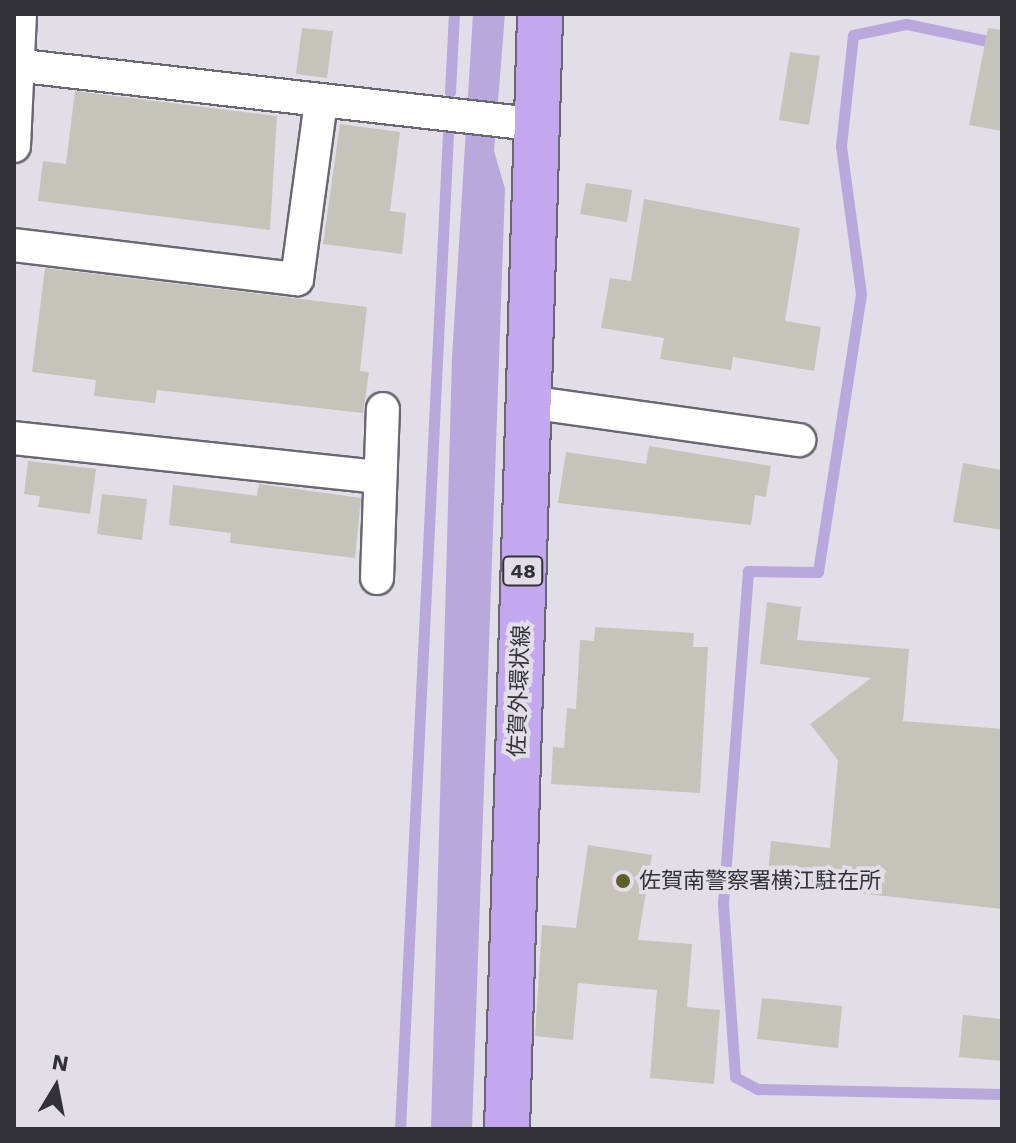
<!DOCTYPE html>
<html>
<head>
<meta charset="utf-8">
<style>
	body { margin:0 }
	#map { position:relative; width:1016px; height:1143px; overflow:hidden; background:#e1dee8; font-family:"Work Sans","Noto Sans JP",sans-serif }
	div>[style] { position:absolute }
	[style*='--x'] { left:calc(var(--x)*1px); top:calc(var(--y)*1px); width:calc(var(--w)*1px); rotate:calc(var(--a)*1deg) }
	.water>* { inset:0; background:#b8a8dc }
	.stream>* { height:11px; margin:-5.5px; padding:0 5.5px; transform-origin:5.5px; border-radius:5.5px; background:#b8a8dc }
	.building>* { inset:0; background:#c4c4ba }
	.roads { filter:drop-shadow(2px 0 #69676f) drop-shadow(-2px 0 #69676f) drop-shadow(0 2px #69676f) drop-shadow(0 -2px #69676f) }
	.minor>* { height:32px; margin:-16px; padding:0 16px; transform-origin:16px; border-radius:16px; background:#fff }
	.primary>* { height:44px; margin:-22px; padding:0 22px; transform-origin:22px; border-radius:22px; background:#c3a8ef }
	.dots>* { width:22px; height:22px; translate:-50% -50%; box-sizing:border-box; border:4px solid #e1dee8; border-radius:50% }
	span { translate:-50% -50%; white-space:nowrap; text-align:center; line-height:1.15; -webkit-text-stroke:8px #e1dee8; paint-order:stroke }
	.shield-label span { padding:2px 6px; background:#e1dee8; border:2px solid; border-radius:6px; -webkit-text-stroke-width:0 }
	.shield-label { font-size:20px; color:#323135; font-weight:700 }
	.street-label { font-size:22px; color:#323135 }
	.poi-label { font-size:22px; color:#323135 }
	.left { translate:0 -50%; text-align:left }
	.frame { position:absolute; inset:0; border:16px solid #323135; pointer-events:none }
	.north { position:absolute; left:16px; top:1047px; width:80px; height:80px; -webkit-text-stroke:6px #e1dee8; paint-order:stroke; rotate:10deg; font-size:22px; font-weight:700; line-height:32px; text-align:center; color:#323135 }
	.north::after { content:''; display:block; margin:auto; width:28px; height:36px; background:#323135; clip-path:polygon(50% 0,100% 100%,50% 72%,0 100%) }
</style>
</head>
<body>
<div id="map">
	<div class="water">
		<div style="clip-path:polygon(473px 14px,505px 14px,494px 151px,505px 189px,472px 1129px,431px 1129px,452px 358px)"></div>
	</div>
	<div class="stream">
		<div style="--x:1002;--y:44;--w:98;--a:-168.2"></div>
		<div style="--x:906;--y:24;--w:54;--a:168.3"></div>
		<div style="--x:853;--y:35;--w:112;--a:96.2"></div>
		<div style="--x:841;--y:146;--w:149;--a:82.3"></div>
		<div style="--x:861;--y:294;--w:281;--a:98.8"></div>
		<div style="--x:818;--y:572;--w:70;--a:-179.2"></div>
		<div style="--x:748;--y:571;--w:334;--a:94.3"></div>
		<div style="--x:723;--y:904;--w:173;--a:86"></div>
		<div style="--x:735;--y:1077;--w:26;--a:28"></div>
		<div style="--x:758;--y:1089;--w:244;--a:1.2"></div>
		<div style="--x:450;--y:92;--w:78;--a:-87.1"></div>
		<div style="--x:400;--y:1129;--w:998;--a:-87.24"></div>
	</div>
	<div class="building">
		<div style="clip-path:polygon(302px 28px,333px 31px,327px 78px,296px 74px)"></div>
		<div style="clip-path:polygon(988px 28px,1002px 30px,1002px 131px,969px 125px)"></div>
		<div style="clip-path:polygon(790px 52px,820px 56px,809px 125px,779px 120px)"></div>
		<div style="clip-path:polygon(75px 91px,277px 116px,270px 230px,38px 201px,43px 161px,66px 164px)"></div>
		<div style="clip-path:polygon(340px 124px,400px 132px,390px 211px,406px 213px,402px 254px,323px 244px)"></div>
		<div style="clip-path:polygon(586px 183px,632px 190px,627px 222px,580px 214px)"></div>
		<div style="clip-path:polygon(644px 199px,800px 228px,785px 321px,821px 327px,814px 371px,733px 357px,731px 370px,660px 359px,664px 338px,601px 328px,610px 278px,631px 281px)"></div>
		<div style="clip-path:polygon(45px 268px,367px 307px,360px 371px,369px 372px,363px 413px,157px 390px,155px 403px,94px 396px,96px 380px,32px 372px)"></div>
		<div style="clip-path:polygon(649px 446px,771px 466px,766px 497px,755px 495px,751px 525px,558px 503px,566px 452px,646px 464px)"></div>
		<div style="clip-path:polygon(28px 461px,96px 469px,90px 514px,38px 507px,40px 496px,24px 494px)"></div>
		<div style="clip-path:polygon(963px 463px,1002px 470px,1002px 530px,953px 522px)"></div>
		<div style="clip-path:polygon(259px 484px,361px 498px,355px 558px,230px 543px,231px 533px,169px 525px,173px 485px,257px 496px)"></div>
		<div style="clip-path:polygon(102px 494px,147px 499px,142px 540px,97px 534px)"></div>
		<div style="clip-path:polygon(767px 602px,801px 607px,797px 640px,909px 649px,903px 721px,1002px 729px,1002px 909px,767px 883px,771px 841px,830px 848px,838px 760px,810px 724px,871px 678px,760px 664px)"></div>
		<div style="clip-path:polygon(595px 627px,694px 633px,693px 647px,708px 647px,700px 793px,551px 784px,553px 747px,564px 748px,567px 708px,576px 709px,580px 640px,594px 641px)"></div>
		<div style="clip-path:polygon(588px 845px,652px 855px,638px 940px,692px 944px,687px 1007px,720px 1010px,714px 1084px,650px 1078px,657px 990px,578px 983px,573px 1040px,535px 1036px,542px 925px,576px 928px)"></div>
		<div style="clip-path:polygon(762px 998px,842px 1006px,838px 1048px,757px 1039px)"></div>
		<div style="clip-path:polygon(963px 1015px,1002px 1019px,1002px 1061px,959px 1057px)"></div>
	</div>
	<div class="roads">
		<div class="minor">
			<div style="--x:14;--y:65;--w:521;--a:6.5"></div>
			<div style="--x:14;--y:146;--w:132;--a:-87.4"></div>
			<div style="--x:14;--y:245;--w:285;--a:6.9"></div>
			<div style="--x:297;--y:279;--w:179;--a:-82.3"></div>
			<div style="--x:528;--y:402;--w:274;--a:8"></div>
			<div style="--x:14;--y:438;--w:368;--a:6.1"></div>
			<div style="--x:377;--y:578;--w:169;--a:-88"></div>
		</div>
		<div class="primary">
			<div style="--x:507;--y:1129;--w:1115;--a:-88.3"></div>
		</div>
	</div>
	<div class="dots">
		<div style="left:623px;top:881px;background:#615d2a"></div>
	</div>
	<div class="shield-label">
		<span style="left:523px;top:571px">48</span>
	</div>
	<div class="street-label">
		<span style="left:519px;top:691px;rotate:-88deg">佐賀外環状線</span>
	</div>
	<div class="poi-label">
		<span class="left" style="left:639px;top:881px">佐賀南警察署横江駐在所</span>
	</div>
	<div class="frame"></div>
	<div class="north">N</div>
</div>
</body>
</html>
